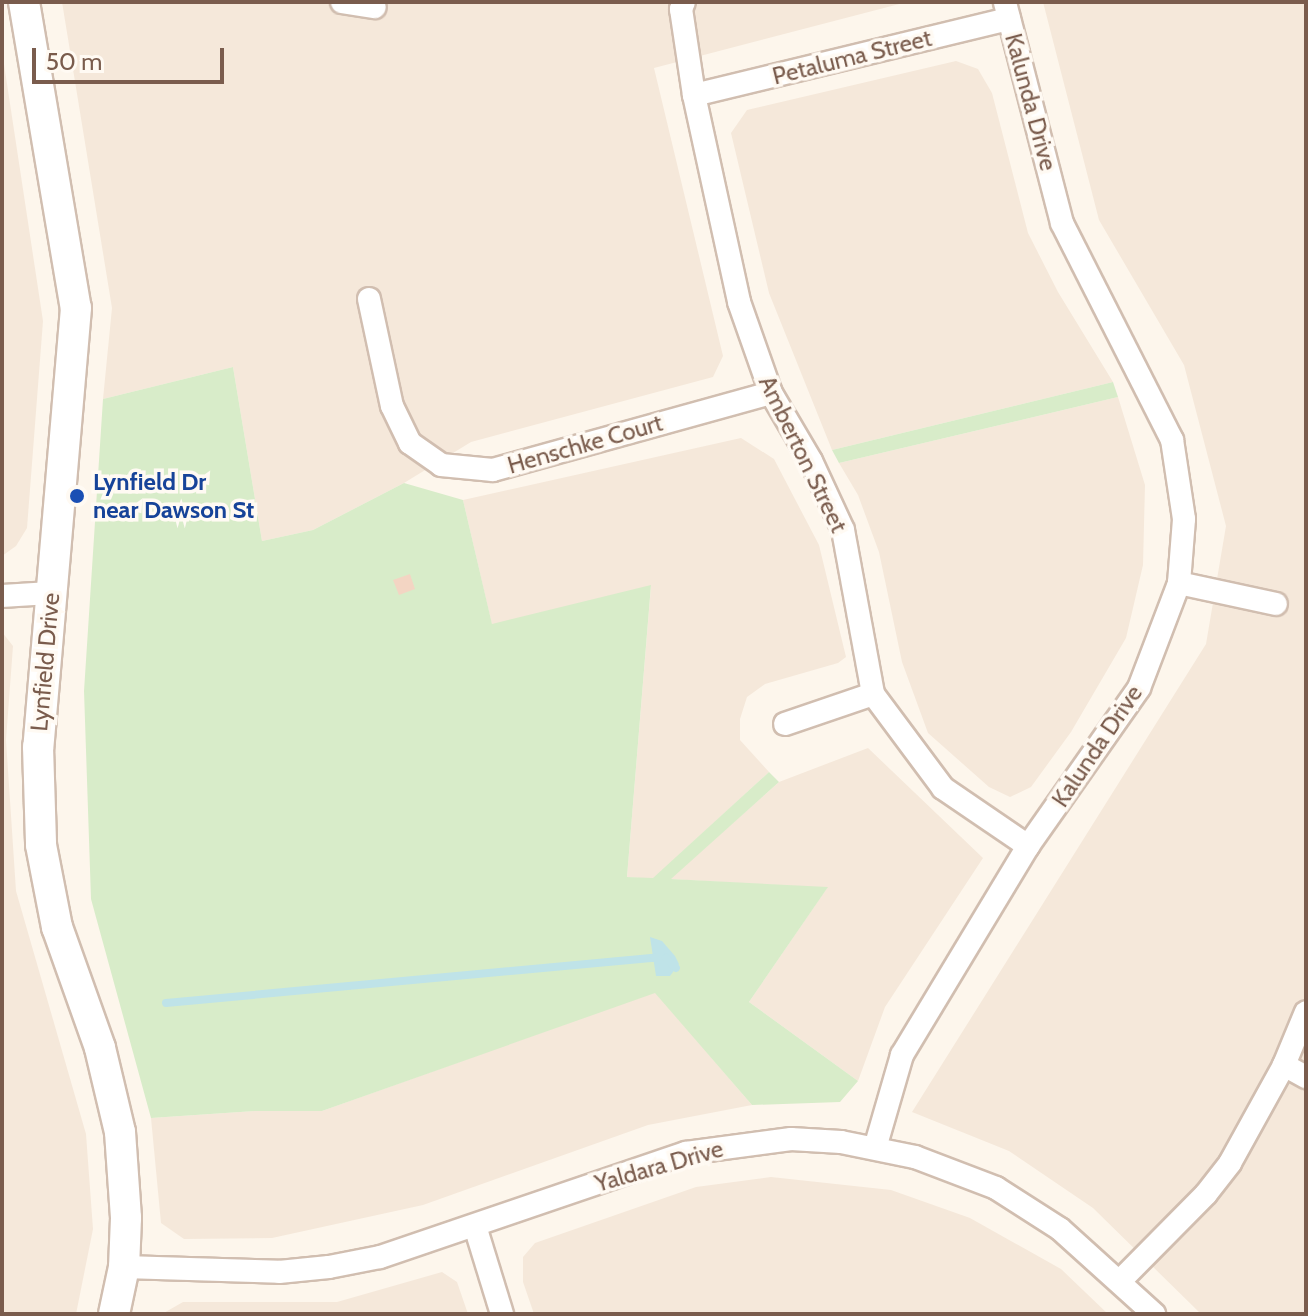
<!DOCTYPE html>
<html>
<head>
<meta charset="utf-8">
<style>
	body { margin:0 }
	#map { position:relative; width:1308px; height:1316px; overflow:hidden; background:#fdf6ec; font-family:Cabin,sans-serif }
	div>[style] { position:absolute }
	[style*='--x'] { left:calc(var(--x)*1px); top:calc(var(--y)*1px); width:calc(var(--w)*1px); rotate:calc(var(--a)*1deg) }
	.residential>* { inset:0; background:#f5e8da }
	.green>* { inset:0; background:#d8ecc9 }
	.water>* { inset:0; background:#bfe3e8 }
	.stream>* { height:8px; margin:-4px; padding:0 4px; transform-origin:4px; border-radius:4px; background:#bfe3e8 }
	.building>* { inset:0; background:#f3d5c3 }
	.roads { filter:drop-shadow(2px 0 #d1beb0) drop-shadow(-2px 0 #d1beb0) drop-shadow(0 2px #d1beb0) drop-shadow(0 -2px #d1beb0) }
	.street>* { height:22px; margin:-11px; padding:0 11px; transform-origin:11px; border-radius:11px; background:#fff }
	.secondary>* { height:30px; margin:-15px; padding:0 15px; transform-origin:15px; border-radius:15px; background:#fff }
	.dots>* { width:22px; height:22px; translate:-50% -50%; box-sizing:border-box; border:4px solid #fffaf3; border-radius:50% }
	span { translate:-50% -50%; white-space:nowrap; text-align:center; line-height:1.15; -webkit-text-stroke:7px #fffaf3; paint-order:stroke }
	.street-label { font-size:24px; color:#7a5c4d }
	.transit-label { font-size:24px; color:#164399; font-weight:700 }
	.left { translate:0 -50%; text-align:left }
	.frame { position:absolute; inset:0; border:4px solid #7a5c4d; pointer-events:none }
	.scale { position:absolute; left:32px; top:48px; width:192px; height:36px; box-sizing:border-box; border:4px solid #7a5c4d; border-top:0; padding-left:10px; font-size:24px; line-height:28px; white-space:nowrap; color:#7a5c4d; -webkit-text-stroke:6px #fffaf3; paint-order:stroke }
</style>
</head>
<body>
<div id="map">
	<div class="residential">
		<div style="clip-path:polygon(62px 2px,907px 2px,654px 68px,723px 356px,713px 377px,471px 442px,404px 483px,313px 530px,262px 541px,233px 367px,103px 399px,112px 308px)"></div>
		<div style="clip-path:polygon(1043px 2px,1306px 2px,1306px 1314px,1201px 1314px,1093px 1208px,1009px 1151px,912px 1112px,1206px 644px,1226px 526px,1184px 365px,1099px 220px)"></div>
		<div style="clip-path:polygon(2px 51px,43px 321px,27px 528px,16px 546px,2px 556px)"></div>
		<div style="clip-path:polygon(956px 61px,978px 69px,992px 93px,1028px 233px,1058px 292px,1113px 382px,832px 450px,769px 293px,731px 133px,747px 110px)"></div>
		<div style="clip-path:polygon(1118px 397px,1145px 485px,1143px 565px,1126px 638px,1071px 732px,1031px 787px,1010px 797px,989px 787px,928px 733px,902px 662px,879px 552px,858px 495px,839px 463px)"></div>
		<div style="clip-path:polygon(741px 438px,774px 459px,819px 545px,846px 657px,838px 663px,765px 684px,747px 697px,740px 719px,740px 740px,769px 772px,653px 879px,627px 877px,651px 586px,492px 625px,463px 500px)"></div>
		<div style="clip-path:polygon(2px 632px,13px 646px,6px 740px,16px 891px,86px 1134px,93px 1229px,76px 1314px,2px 1314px)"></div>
		<div style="clip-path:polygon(868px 748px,983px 858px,885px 1007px,858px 1081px,749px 1002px,827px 888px,670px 879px,779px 782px)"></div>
		<div style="clip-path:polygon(655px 992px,752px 1105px,648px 1125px,423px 1205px,272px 1238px,184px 1239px,161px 1223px,151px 1118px,255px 1111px,322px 1111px)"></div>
		<div style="clip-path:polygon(771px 1177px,891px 1190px,970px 1218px,1061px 1269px,1108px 1314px,534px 1314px,523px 1282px,523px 1257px,535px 1243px,696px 1187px)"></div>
		<div style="clip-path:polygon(442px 1272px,457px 1282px,468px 1314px,162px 1314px,183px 1302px,337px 1302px)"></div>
	</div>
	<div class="green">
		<div style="clip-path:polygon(233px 367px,262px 541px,313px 530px,404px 483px,463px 500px,492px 624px,651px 585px,627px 877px,653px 878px,769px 772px,779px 782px,671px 879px,828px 887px,749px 1002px,858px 1081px,840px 1102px,752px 1105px,655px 993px,322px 1111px,255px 1111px,151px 1118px,91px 899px,84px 691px,103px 399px)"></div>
		<div style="clip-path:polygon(1113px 382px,1118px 397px,839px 463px,832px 450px)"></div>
	</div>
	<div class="water">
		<div style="clip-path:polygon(650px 937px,662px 941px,675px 956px,679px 964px,670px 976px,656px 976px)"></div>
	</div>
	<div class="stream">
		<div style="--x:166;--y:1003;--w:490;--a:-5.3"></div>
		<div style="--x:654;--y:958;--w:12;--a:0"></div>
		<div style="--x:666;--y:958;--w:14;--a:45"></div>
	</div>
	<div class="building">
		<div style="clip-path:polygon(410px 574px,415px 589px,399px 595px,393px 580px)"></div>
	</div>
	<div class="roads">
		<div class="street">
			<div style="--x:342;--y:2;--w:33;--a:9"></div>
			<div style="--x:684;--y:2;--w:8;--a:113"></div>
			<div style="--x:681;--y:9;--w:87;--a:81.4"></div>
			<div style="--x:694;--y:95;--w:212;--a:77.7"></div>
			<div style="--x:739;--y:302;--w:96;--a:70.6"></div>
			<div style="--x:771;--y:393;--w:79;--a:59.5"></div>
			<div style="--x:811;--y:461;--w:76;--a:65.1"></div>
			<div style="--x:843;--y:530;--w:167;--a:79.6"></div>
			<div style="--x:873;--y:694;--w:117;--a:53.3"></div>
			<div style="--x:943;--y:788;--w:103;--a:34.3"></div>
			<div style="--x:694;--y:95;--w:324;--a:-13.6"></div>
			<div style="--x:369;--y:299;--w:109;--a:77.9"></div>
			<div style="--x:392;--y:406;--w:41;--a:64.1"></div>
			<div style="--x:410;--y:443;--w:38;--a:35"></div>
			<div style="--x:441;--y:465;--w:52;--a:5.5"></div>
			<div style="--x:493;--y:470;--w:288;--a:-15.5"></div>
			<div style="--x:1179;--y:583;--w:99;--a:12.2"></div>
			<div style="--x:2;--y:596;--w:49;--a:-3.5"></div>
			<div style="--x:785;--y:724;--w:93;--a:-18.8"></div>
			<div style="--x:1284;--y:1065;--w:25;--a:29"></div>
			<div style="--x:875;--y:1148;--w:97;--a:-73.8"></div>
			<div style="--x:902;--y:1055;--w:244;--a:-58.9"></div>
			<div style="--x:1028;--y:846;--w:193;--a:-54.9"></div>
			<div style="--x:1139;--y:688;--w:112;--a:-69.1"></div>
			<div style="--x:1179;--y:583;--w:64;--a:-85.5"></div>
			<div style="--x:1184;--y:519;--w:80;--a:-98.6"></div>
			<div style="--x:1172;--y:440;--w:243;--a:-116.9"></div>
			<div style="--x:1062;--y:223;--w:228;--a:-104.5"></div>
			<div style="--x:475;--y:1226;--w:92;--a:72.9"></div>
			<div style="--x:124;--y:1267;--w:155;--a:1.8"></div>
			<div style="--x:279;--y:1272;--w:50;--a:-5.7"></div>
			<div style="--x:329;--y:1267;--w:52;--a:-11.1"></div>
			<div style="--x:380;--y:1257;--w:323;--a:-18.8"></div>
			<div style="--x:686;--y:1153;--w:106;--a:-7.6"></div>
			<div style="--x:791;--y:1139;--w:50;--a:3.4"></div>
			<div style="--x:841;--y:1142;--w:76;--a:11.5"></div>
			<div style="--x:915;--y:1157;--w:87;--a:20.9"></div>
			<div style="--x:996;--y:1188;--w:76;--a:32.6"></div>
			<div style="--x:1060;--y:1229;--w:127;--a:42.1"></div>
			<div style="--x:1120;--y:1281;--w:122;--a:-45.3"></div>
			<div style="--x:1206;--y:1194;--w:39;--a:-52"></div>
			<div style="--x:1230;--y:1163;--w:112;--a:-61.1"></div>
			<div style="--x:1284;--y:1065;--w:57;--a:-67.5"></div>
		</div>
		<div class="secondary">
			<div style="--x:24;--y:2;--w:310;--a:80.4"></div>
			<div style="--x:76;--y:308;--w:441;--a:94.9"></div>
			<div style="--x:38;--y:747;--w:98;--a:88.2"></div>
			<div style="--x:41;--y:845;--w:84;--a:79"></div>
			<div style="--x:57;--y:927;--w:128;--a:70.4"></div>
			<div style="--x:100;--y:1048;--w:86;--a:76.6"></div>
			<div style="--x:120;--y:1132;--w:86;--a:86"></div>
			<div style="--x:126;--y:1218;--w:49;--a:92.3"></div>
			<div style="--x:124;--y:1267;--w:48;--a:102"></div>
		</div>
	</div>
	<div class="dots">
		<div style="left:77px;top:496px;background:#1a4fb4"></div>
	</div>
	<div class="street-label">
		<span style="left:852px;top:57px;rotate:-14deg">Petaluma Street</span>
		<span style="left:1031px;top:102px;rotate:75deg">Kalunda Drive</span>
		<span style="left:585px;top:444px;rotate:-16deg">Henschke Court</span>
		<span style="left:803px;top:454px;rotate:64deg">Amberton Street</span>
		<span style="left:45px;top:662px;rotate:-85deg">Lynfield Drive</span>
		<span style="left:1097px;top:746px;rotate:-56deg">Kalunda Drive</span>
		<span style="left:659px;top:1166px;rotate:-16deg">Yaldara Drive</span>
	</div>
	<div class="transit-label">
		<span class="left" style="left:93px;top:496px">Lynfield Dr<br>near Dawson St</span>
	</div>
	<div class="frame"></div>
	<div class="scale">50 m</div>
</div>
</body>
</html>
